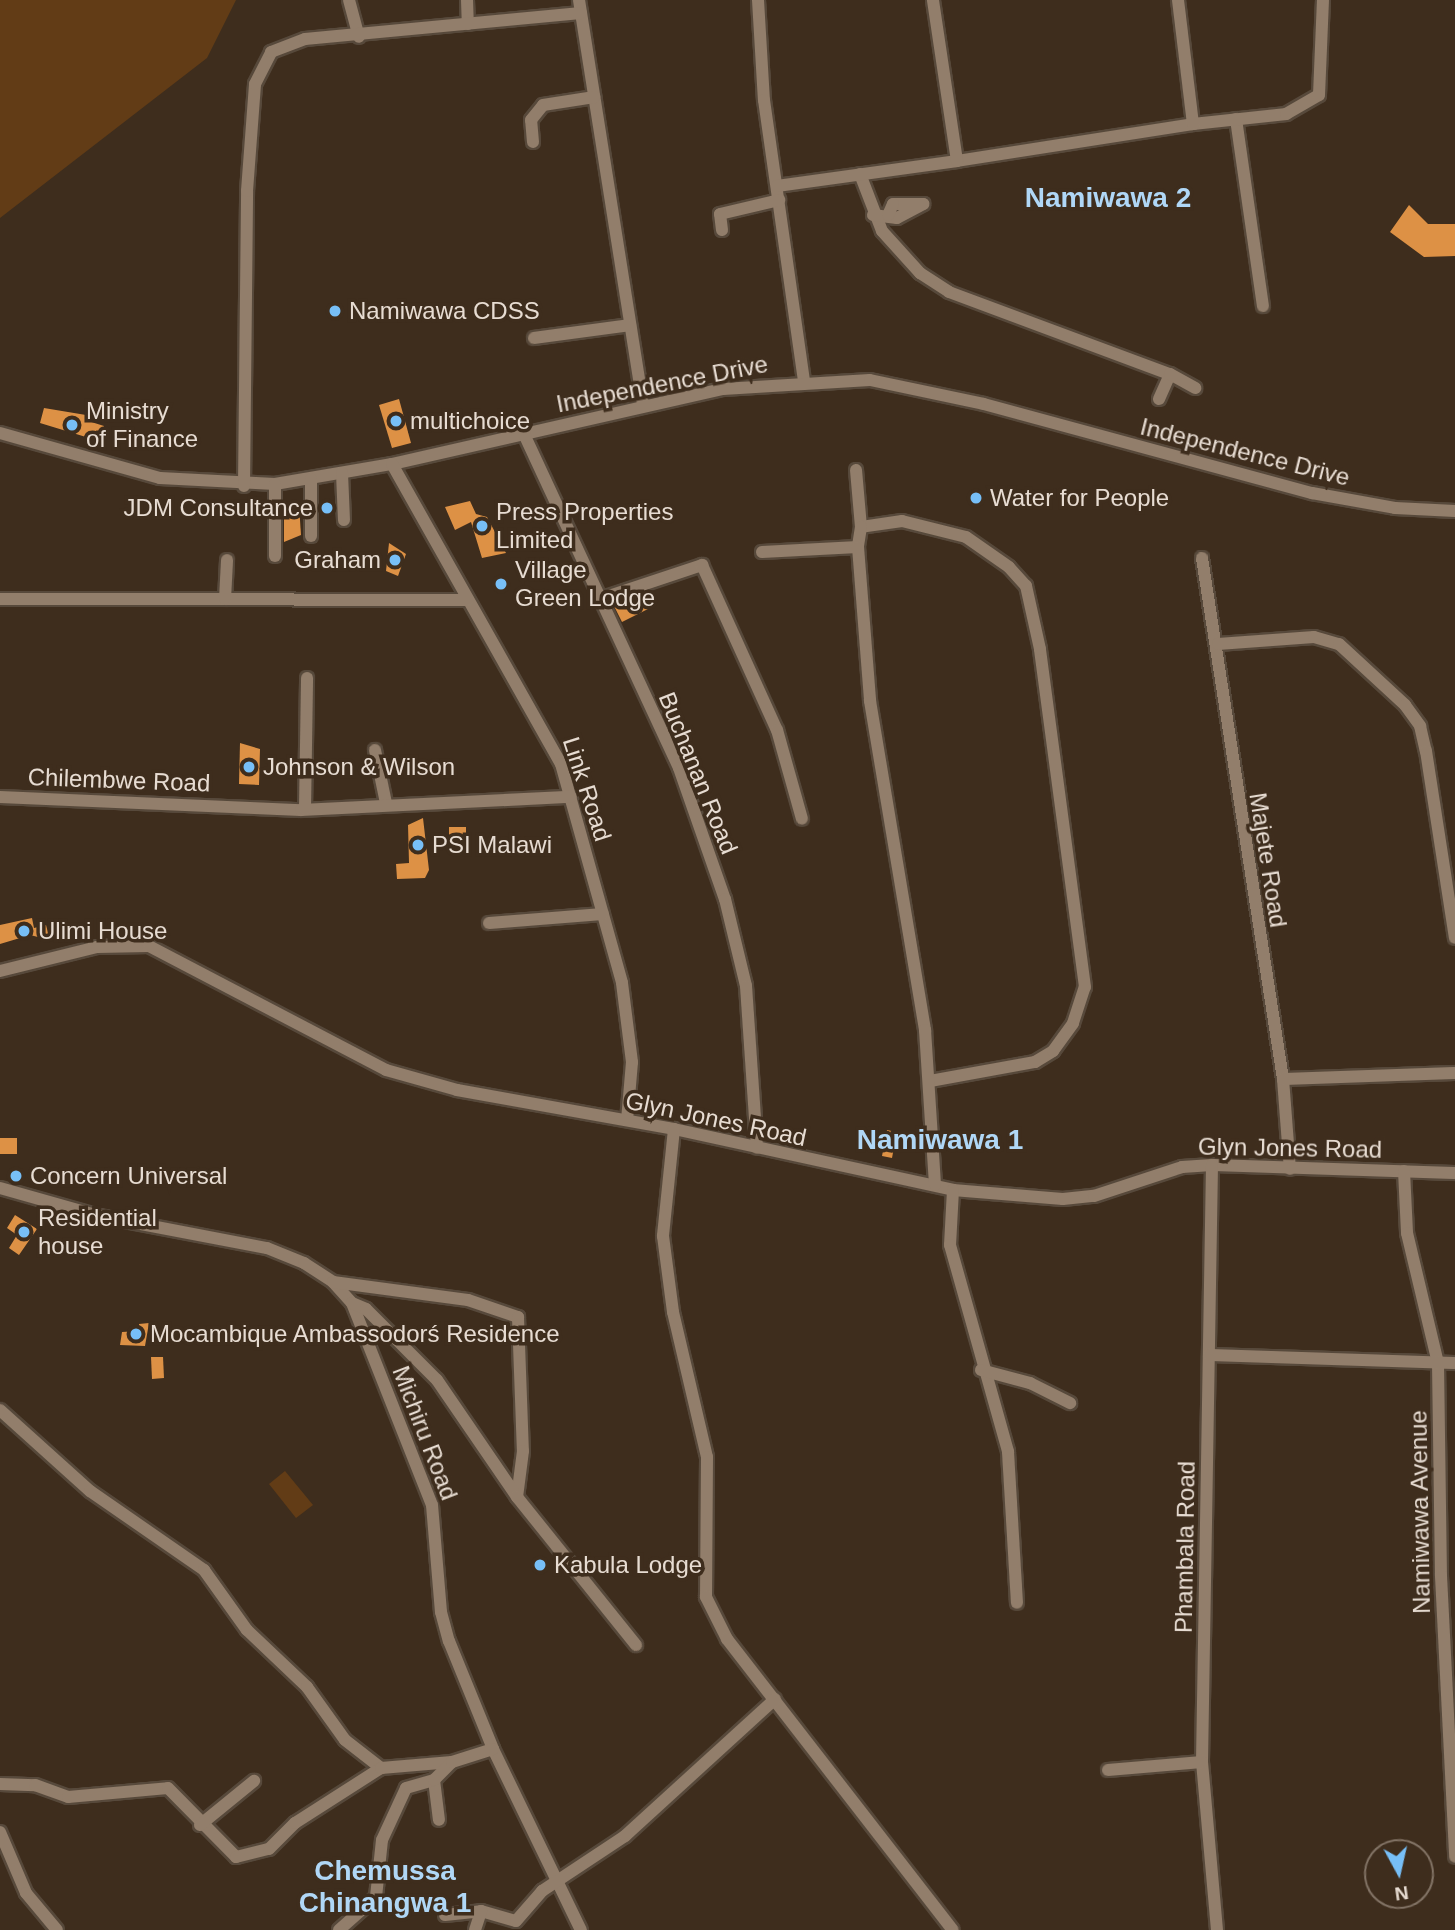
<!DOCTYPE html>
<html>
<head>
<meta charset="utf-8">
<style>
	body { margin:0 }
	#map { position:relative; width:1455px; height:1930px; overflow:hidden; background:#3e2d1d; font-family:Arial,sans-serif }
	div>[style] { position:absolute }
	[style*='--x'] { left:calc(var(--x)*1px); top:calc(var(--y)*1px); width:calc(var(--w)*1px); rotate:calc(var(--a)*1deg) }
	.green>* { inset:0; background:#623c16 }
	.building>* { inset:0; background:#dd9145 }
	.roads { filter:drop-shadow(2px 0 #57493b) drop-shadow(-2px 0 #57493b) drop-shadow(0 2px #57493b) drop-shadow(0 -2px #57493b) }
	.minor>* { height:12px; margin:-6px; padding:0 6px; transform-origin:6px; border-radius:6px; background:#927e6b }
	.dots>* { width:19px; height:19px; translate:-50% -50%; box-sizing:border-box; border:4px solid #3e2d1d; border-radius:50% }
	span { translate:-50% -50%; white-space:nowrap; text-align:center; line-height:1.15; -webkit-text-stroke:7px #3e2d1d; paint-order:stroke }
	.poi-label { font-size:24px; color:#e7dcd2 }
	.left { translate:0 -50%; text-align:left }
	.right { translate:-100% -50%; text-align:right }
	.street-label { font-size:24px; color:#e7dcd2 }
	.quarter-label { font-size:28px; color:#b0d7f6; font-weight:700 }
	.north { position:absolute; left:1364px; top:1839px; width:70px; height:70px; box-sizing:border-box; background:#3e2d1d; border:2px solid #827365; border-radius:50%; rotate:172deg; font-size:19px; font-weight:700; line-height:28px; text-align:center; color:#e7dcd2 }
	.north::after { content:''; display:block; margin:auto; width:24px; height:32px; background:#77bff7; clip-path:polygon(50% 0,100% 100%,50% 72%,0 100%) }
</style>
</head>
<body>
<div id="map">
	<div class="green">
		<div style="clip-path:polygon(0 0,236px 0,207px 58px,0 218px)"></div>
		<div style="clip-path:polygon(285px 1471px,313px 1505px,296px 1518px,269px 1484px)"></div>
	</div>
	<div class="building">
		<div style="clip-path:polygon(1409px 205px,1428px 224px,1455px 224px,1455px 256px,1424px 257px,1390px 232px)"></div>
		<div style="clip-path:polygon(399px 399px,411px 443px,392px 448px,379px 405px)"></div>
		<div style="clip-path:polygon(44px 408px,86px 415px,85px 420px,104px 426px,99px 441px,40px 423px)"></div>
		<div style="clip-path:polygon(470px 501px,476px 514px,487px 517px,506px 553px,482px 558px,471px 522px,455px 530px,445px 507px)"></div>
		<div style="clip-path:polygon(299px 505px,301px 535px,284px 542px,284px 508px)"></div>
		<div style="clip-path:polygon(389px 543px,406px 554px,398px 576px,386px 571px)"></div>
		<div style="clip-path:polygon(641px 595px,648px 609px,622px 622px,613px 604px)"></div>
		<div style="clip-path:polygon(240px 743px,260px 749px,259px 785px,239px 784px)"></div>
		<div style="clip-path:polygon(423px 818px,429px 870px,425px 878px,397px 879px,396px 864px,409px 863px,408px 825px)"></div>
		<div style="clip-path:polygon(449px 827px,466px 827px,466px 847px,449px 847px)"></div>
		<div style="clip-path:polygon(32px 918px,34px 928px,46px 925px,50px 940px,30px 935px,0 944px,0 925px)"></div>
		<div style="clip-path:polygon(887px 1130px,897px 1132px,892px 1158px,882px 1156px)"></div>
		<div style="clip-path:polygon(0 1138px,17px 1138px,17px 1154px,0 1154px)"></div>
		<div style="clip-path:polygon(15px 1215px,37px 1229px,19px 1255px,9px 1248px,17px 1235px,7px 1228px)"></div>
		<div style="clip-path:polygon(149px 1323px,145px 1346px,120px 1345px,122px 1332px,139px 1331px,139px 1324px)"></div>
		<div style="clip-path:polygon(151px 1357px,163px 1357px,164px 1378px,152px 1379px)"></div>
	</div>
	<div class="roads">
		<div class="minor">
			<div style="--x:349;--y:0;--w:38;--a:75"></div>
			<div style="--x:467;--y:0;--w:24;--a:88"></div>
			<div style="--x:579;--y:0;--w:410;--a:81"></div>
			<div style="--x:758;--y:0;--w:100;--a:86.6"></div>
			<div style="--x:764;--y:100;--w:283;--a:81.9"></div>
			<div style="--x:1236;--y:119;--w:189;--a:81.8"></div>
			<div style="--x:1193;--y:124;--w:94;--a:-6.1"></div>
			<div style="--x:1286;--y:114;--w:38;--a:-30"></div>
			<div style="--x:1319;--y:95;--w:95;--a:-87.6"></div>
			<div style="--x:533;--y:142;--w:22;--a:-95"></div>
			<div style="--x:531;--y:120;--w:19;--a:-51"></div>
			<div style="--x:543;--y:105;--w:52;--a:-8.9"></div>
			<div style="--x:957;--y:161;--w:239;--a:-8.9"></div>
			<div style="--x:1193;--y:124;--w:125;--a:-96.9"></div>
			<div style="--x:860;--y:174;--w:61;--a:68.9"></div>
			<div style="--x:882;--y:231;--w:57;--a:47.9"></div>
			<div style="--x:920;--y:273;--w:35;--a:33"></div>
			<div style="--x:949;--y:292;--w:236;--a:20.4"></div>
			<div style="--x:777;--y:186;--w:182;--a:-7.9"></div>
			<div style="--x:957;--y:161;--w:163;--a:-98.5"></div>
			<div style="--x:873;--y:215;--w:24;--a:7"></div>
			<div style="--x:897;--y:218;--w:30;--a:-28"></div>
			<div style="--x:923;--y:204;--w:30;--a:180"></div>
			<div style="--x:893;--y:204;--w:12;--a:114"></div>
			<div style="--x:722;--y:230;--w:16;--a:-97"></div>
			<div style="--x:720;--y:214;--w:61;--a:-13.3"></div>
			<div style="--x:534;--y:338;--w:97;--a:-7.7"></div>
			<div style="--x:1159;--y:399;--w:27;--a:-66"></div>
			<div style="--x:1170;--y:374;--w:29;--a:29"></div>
			<div style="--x:0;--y:433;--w:166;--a:15.7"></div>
			<div style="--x:160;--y:478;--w:115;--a:3"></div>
			<div style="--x:275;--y:484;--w:119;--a:-9.7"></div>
			<div style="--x:392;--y:464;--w:339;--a:-12.8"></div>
			<div style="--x:723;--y:389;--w:147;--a:-3.5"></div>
			<div style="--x:870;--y:380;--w:116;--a:11.9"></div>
			<div style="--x:984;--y:404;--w:340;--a:15.2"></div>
			<div style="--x:1312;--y:493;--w:84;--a:10.2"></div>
			<div style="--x:1395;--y:508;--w:60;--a:2.9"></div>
			<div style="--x:524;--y:434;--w:368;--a:65.1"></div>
			<div style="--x:679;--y:768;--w:139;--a:70.7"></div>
			<div style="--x:725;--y:899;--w:89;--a:76.4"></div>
			<div style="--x:746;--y:986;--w:162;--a:86.1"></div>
			<div style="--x:392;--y:464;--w:344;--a:60.6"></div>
			<div style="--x:561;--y:764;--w:227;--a:74.4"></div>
			<div style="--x:622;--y:983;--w:80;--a:82.8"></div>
			<div style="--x:632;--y:1062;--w:58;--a:94.9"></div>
			<div style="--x:856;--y:470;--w:57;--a:85"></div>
			<div style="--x:342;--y:473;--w:47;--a:87.6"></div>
			<div style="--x:311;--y:479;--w:57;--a:90"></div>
			<div style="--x:244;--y:486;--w:295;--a:-89.4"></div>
			<div style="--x:247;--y:191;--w:107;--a:-85.7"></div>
			<div style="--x:255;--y:84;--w:36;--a:-63"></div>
			<div style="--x:271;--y:52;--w:36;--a:-21"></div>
			<div style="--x:305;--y:39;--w:277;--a:-5.4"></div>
			<div style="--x:762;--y:552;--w:96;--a:-3"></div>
			<div style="--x:275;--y:556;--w:72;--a:-90"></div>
			<div style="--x:1202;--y:558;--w:527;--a:81.16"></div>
			<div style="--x:1283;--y:1079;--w:90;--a:85.6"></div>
			<div style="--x:0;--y:599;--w:468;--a:0.1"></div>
			<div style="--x:225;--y:599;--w:39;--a:-87"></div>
			<div style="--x:600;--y:599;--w:108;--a:-18.4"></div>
			<div style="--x:702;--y:565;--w:181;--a:65.6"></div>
			<div style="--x:777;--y:730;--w:92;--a:74.3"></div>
			<div style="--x:1218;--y:644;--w:96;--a:-4.2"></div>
			<div style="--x:1314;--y:637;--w:26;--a:16"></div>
			<div style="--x:1339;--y:644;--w:90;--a:42.7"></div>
			<div style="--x:1405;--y:705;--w:26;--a:54"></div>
			<div style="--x:1420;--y:726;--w:26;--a:77"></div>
			<div style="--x:1426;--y:751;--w:189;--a:81.2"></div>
			<div style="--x:375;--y:750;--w:54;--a:78.3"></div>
			<div style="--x:0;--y:797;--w:301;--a:2.5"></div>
			<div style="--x:301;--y:810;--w:270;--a:-2.8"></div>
			<div style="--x:305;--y:809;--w:131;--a:-89.1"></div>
			<div style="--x:489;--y:923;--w:114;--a:-4.5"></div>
			<div style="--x:0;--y:971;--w:100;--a:-13.9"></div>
			<div style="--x:97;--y:947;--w:52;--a:-1.1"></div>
			<div style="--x:149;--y:946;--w:267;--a:27.6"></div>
			<div style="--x:386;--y:1070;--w:74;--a:15.7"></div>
			<div style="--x:457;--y:1090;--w:220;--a:10.2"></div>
			<div style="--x:674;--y:1129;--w:286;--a:12.3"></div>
			<div style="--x:953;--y:1190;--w:110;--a:4.7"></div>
			<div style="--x:1063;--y:1199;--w:31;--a:-6"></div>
			<div style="--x:1094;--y:1196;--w:93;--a:-18.2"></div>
			<div style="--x:1182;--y:1167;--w:30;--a:-4"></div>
			<div style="--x:1212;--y:1165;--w:243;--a:1.9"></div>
			<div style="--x:1283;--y:1079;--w:172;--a:-2"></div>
			<div style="--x:930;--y:1081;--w:107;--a:-10.3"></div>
			<div style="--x:1035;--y:1062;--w:21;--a:-31"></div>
			<div style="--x:1053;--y:1051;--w:34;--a:-54"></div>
			<div style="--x:1073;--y:1023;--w:38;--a:-72"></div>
			<div style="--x:1085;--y:987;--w:341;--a:-97.6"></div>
			<div style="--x:1040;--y:649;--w:65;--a:-102.5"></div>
			<div style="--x:1026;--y:586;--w:25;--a:-132"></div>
			<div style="--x:1009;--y:567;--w:52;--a:-145.1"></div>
			<div style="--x:966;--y:537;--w:66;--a:-166"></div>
			<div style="--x:902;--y:521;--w:41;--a:171.7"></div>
			<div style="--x:861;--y:527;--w:20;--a:99"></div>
			<div style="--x:858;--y:547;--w:154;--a:85.5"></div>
			<div style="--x:870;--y:701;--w:334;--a:80.5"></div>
			<div style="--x:925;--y:1030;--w:155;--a:86.3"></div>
			<div style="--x:674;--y:1129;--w:108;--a:95.9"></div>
			<div style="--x:663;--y:1236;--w:77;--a:82.5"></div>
			<div style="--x:673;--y:1312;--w:149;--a:76.8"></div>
			<div style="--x:707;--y:1457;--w:140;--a:90.4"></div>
			<div style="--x:706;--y:1597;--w:47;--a:63.4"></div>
			<div style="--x:727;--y:1639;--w:368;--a:52.2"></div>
			<div style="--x:1212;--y:1165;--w:597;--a:90.96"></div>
			<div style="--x:1202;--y:1762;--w:169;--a:84.9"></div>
			<div style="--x:1404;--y:1171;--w:62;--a:87.2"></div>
			<div style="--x:1407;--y:1233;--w:134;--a:76.6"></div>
			<div style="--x:1438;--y:1363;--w:213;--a:89.2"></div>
			<div style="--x:1441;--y:1576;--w:281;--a:87.1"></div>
			<div style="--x:0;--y:1188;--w:103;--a:15.8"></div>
			<div style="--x:99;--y:1216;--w:171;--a:10.8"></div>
			<div style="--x:267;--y:1248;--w:40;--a:22"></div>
			<div style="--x:304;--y:1263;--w:35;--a:33"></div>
			<div style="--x:333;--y:1282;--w:28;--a:48"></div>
			<div style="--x:352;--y:1303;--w:217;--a:68.4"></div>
			<div style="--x:432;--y:1505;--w:107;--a:85.2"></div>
			<div style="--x:441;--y:1612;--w:30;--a:75"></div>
			<div style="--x:449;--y:1641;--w:117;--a:67.8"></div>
			<div style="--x:493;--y:1749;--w:201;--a:64.1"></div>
			<div style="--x:953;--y:1190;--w:55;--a:93.1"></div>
			<div style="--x:950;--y:1245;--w:215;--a:74.3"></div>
			<div style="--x:1008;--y:1452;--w:151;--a:86.6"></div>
			<div style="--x:333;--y:1282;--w:136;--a:7.6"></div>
			<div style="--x:468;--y:1300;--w:53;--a:18.8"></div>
			<div style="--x:518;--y:1317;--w:134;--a:87.9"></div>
			<div style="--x:523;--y:1451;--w:46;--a:97.4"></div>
			<div style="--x:352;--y:1303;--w:15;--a:23"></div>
			<div style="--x:366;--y:1309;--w:100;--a:45"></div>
			<div style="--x:437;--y:1380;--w:142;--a:55.6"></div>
			<div style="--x:517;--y:1497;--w:190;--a:51.2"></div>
			<div style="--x:1209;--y:1355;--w:246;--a:1.9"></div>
			<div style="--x:981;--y:1370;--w:51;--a:14.9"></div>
			<div style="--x:1030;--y:1383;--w:45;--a:26.6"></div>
			<div style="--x:0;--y:1410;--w:121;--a:42"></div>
			<div style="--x:90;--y:1491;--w:139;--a:34.7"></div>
			<div style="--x:204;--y:1570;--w:74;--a:54.4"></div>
			<div style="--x:247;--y:1630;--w:83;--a:43.5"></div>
			<div style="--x:307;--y:1687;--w:65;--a:54.4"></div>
			<div style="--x:345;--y:1740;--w:46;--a:37.9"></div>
			<div style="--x:1108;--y:1770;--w:94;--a:-4.9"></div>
			<div style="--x:434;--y:1780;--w:40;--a:82.9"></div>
			<div style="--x:0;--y:1784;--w:35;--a:2"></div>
			<div style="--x:35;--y:1785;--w:35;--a:20"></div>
			<div style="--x:68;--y:1797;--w:100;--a:-5.1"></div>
			<div style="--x:168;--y:1788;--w:97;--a:45.4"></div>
			<div style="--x:236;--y:1857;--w:34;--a:-14"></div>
			<div style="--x:269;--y:1849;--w:37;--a:-45"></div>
			<div style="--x:295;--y:1823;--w:102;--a:-32.6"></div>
			<div style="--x:381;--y:1768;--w:71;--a:-4.8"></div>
			<div style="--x:200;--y:1825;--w:70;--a:-39.2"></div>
			<div style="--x:0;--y:1832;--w:66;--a:66.9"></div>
			<div style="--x:26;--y:1893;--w:48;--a:50"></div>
			<div style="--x:445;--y:1915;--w:36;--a:-6"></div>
			<div style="--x:481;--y:1911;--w:36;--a:16"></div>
			<div style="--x:516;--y:1921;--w:40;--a:-49"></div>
			<div style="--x:542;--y:1891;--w:100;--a:-33.5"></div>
			<div style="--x:625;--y:1836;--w:203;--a:-42.4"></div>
			<div style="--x:339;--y:1930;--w:50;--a:-41.7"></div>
			<div style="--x:376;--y:1897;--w:57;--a:-84"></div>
			<div style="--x:382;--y:1840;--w:57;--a:-65.2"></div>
			<div style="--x:406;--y:1788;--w:29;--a:-16"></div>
			<div style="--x:434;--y:1780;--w:25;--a:-45"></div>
			<div style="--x:452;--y:1762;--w:43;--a:-17.6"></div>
			<div style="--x:475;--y:1930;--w:20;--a:-72"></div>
		</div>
	</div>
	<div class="dots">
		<div style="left:335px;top:311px;background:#77bff7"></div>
		<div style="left:396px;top:421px;background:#77bff7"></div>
		<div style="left:72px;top:425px;background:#77bff7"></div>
		<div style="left:976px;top:498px;background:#77bff7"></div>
		<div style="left:327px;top:508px;background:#77bff7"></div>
		<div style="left:482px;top:526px;background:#77bff7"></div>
		<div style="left:395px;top:560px;background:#77bff7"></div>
		<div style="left:501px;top:584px;background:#77bff7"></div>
		<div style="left:249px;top:767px;background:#77bff7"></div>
		<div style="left:418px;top:845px;background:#77bff7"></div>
		<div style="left:24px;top:931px;background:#77bff7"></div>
		<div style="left:16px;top:1176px;background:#77bff7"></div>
		<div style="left:24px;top:1232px;background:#77bff7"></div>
		<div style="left:136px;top:1334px;background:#77bff7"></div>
		<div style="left:540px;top:1565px;background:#77bff7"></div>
	</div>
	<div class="poi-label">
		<span class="left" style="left:349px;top:311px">Namiwawa CDSS</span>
		<span class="left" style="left:86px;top:425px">Ministry<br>of Finance</span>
		<span class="left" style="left:410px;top:421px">multichoice</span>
		<span class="left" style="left:990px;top:498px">Water for People</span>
		<span class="right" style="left:313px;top:508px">JDM Consultance</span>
		<span class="left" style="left:496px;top:526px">Press Properties<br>Limited</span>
		<span class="right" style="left:381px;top:560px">Graham</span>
		<span class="left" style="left:515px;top:584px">Village<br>Green Lodge</span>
		<span class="left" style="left:263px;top:767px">Johnson &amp; Wilson</span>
		<span class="left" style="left:432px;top:845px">PSI Malawi</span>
		<span class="left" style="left:38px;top:931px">Ulimi House</span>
		<span class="left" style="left:30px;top:1176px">Concern Universal</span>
		<span class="left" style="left:38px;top:1232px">Residential<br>house</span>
		<span class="left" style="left:150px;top:1334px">Mocambique Ambassodorś Residence</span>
		<span class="left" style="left:554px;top:1565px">Kabula Lodge</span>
	</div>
	<div class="street-label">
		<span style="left:662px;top:384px;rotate:-11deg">Independence Drive</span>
		<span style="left:1245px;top:452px;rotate:14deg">Independence Drive</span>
		<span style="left:698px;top:773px;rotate:68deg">Buchanan Road</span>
		<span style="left:119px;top:780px;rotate:2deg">Chilembwe Road</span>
		<span style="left:587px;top:789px;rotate:72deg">Link Road</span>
		<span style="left:1268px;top:860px;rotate:81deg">Majete Road</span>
		<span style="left:716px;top:1119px;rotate:12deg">Glyn Jones Road</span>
		<span style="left:1290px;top:1148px;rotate:1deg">Glyn Jones Road</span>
		<span style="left:425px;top:1433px;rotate:69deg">Michiru Road</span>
		<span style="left:1420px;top:1512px;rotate:-91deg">Namiwawa Avenue</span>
		<span style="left:1185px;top:1547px;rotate:-89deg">Phambala Road</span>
	</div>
	<div class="quarter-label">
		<span style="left:1108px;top:198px">Namiwawa 2</span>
		<span style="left:940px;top:1140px">Namiwawa 1</span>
		<span style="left:385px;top:1887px">Chemussa<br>Chinangwa 1</span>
	</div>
	<div class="north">N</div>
</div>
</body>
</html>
